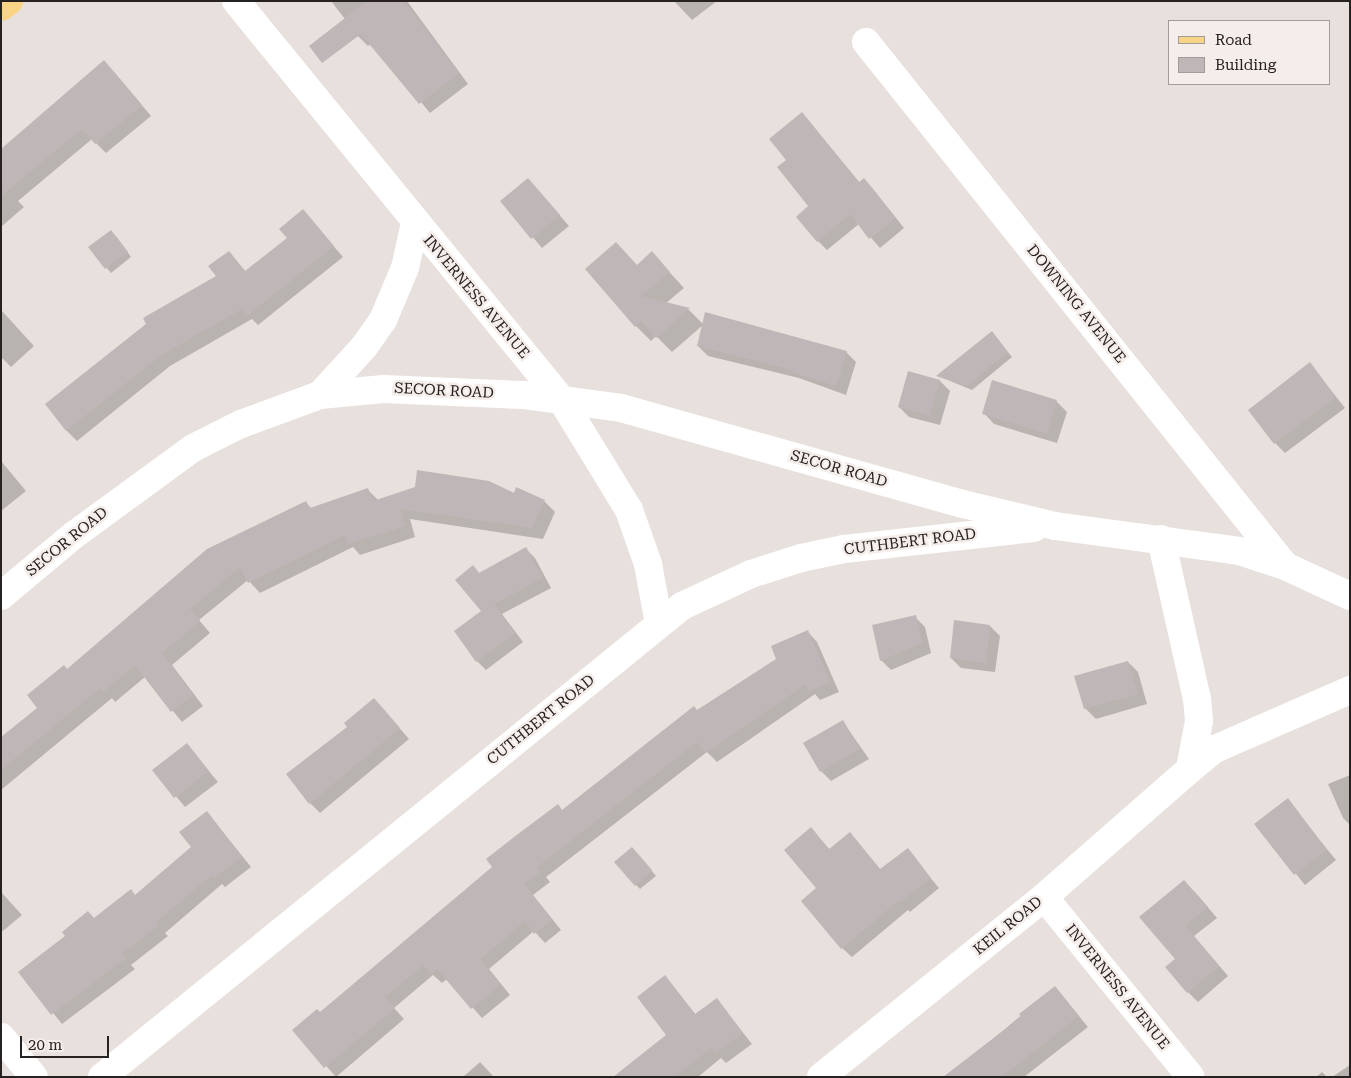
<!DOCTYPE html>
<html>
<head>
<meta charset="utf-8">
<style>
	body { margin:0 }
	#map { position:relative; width:1351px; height:1078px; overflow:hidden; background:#e8e0dc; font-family:"Roboto Serif",serif }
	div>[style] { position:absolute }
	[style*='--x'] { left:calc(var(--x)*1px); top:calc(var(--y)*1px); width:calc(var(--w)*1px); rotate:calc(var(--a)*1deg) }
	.shadow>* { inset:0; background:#0003 }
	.building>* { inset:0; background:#bfb7b7 }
	.street>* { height:28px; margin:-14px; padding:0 14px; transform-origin:14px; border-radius:14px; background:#fff }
	.primary>* { height:28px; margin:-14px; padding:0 14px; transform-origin:14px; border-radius:14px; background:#f9d386 }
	span { translate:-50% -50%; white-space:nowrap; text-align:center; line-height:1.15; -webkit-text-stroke:5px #f5ede9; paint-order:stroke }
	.street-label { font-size:15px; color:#252221 }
	.frame { position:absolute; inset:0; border:2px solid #252221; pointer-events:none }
	.legend { position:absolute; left:1168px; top:20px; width:162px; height:65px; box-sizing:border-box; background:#f5ede9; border:1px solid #a29c99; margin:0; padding:6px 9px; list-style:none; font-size:15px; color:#252221 }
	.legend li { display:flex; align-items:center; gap:10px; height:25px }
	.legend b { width:25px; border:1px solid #a29c99 }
	.scale { position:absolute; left:20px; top:1036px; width:89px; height:22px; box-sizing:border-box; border:2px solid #252221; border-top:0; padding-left:6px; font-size:15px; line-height:18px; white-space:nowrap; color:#252221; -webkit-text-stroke:4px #f5ede9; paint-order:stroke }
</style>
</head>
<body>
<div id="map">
	<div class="shadow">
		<div style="clip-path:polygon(331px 1px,407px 1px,468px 84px,430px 113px,372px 43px,368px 46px,358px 36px)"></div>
		<div style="clip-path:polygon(674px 1px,717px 1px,692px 20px)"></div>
		<div style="clip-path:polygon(114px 72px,151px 116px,106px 153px,92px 139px,18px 201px,24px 207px,1px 227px,1px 151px)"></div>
		<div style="clip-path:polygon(802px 114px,860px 183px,864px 180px,873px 189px,904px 228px,880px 248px,859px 224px,827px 250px,818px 241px,810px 206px,788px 161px)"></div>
		<div style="clip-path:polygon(528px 179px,569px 226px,542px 248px,502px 201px)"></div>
		<div style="clip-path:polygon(303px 211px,343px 257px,258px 325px,252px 319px,170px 366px,77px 441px,67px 431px,47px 404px,218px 277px,229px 252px,246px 272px,289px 238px)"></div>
		<div style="clip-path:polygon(116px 236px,131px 257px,111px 273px,90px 248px)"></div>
		<div style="clip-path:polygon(616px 244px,637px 266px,652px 253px,684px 288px,665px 304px,689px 310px,703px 324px,846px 352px,856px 362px,846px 395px,799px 378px,708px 356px,698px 346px,703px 325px,672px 352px,656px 336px,651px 341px,636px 326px)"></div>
		<div style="clip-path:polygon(2px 311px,34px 346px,11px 367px,1px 357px)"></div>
		<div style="clip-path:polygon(992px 333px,1012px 357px,972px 390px,938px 376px)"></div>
		<div style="clip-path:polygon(1310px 364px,1345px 408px,1285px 453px,1275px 443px)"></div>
		<div style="clip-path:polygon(909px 372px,940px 381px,950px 391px,940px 425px,909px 417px,899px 407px)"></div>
		<div style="clip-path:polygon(993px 382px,1057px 402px,1067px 412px,1057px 443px,994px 424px,984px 413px)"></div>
		<div style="clip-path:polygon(1px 461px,26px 491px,1px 511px)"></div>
		<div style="clip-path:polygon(368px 490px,378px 500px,514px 494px,544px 501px,555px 512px,543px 539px,410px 519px,415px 537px,360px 555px,353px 547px,260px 593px,248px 580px,199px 620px,210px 633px,172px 665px,203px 706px,182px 722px,145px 677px,115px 702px,112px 698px,1px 790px,1px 738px,39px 708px,68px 670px,306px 503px,312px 509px)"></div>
		<div style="clip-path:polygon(526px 549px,535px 558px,551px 588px,502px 614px,523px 642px,486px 670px,477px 661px,483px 611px,473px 567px,480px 574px)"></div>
		<div style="clip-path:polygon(915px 617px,925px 627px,931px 653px,891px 670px,881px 660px)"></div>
		<div style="clip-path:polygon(990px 626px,1000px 636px,995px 672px,961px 668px,951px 658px)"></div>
		<div style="clip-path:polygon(808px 632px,817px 642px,839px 692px,820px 700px,815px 694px,717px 762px,707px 752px,546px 877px,550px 882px,533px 895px,561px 930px,545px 943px,534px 931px,489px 969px,510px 995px,482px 1018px,447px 979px,442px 983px,433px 975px,394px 1008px,404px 1019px,336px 1077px,294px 1030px,320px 1014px,563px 811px,698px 712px,778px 659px)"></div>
		<div style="clip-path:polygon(1128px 662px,1138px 672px,1147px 704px,1096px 719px,1085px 708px)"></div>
		<div style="clip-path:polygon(384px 710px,409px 739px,320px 813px,310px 803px)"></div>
		<div style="clip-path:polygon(843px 722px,869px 759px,831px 781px,821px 771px)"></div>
		<div style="clip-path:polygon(187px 745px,218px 782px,185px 807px,154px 770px)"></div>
		<div style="clip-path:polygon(1350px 775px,1350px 825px,1343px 818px,1328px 784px)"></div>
		<div style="clip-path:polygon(1287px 800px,1336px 860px,1305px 885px,1256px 824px)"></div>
		<div style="clip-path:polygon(207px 812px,251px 867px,225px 887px,222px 884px,165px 933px,168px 936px,131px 965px,135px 969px,62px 1024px,20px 972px,67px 936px,136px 896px,192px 847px)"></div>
		<div style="clip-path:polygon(850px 834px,881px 870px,907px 850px,939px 888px,910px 912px,908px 910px,852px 957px,842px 948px,818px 888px,820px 839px,830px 850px)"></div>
		<div style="clip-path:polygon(637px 853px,656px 876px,640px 889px,636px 885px)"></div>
		<div style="clip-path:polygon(1194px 891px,1217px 918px,1194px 936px,1228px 976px,1198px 1002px,1188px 992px,1177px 959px)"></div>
		<div style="clip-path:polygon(1px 892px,22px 915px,3px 931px,1px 929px)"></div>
		<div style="clip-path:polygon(665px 977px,696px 1015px,717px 1000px,752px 1044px,726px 1063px,721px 1058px,698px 1077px,618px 1077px,668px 1035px)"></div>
		<div style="clip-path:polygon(1055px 987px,1088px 1027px,1024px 1077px,948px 1077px)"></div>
		<div style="clip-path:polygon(480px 1062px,494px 1077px,463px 1077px)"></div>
		<div style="clip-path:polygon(1350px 1065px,1350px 1077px,1332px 1077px)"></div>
		<div style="clip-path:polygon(1322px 1072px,1327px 1077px,1316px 1077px)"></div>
	</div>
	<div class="building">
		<div style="clip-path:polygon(367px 1px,404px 1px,459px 73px,419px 104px,361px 34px,322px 63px,309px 46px)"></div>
		<div style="clip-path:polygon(104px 60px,142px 105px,95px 144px,82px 129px,1px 196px,1px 149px)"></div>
		<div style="clip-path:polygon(802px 112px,859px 182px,864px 178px,896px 218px,869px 239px,850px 214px,817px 242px,796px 217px,808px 206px,777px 167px,786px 160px,769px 139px)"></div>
		<div style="clip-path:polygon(528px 178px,560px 215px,531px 239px,500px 201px)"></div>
		<div style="clip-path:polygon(303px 209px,334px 246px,247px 316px,242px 309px,160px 356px,66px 431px,45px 404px,146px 324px,143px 318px,216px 276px,208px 266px,229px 251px,245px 271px,287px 238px,279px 229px)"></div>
		<div style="clip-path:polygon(111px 230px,128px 252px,105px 269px,88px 247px)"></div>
		<div style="clip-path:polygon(616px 242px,637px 265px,652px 251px,670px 272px,641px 296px,690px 308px,656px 338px,641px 321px,635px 327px,585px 269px)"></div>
		<div style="clip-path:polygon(705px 312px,847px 351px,836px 386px,791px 372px,792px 370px,697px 346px)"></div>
		<div style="clip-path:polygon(992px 331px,1008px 352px,967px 386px,936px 376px)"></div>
		<div style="clip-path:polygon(1310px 362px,1336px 397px,1274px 444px,1248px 410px)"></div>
		<div style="clip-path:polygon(908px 371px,940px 380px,930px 416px,898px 407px)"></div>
		<div style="clip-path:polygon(992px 380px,1057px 400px,1047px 434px,982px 414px)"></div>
		<div style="clip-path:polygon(417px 470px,489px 481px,514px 493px,516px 487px,545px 500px,532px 528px,400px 509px,405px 526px,348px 544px,345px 535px,248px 583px,240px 567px,190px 609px,200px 621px,162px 653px,193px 695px,171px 712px,135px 665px,103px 692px,100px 688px,1px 770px,1px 737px,37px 708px,27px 695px,64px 665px,67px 669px,207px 549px,306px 501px,310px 508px,368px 488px,373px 501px,415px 487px)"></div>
		<div style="clip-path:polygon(526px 547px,543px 578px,494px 604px,515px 633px,476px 662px,454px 631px,481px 611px,455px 580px,473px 565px,479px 573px)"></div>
		<div style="clip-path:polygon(916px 615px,922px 643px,880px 661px,872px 625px)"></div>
		<div style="clip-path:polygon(954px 620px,990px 625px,986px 663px,950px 658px)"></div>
		<div style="clip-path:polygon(808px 630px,830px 682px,809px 691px,806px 684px,706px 753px,697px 742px,537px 867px,541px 871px,524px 884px,552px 920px,534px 934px,525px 921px,480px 959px,501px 984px,471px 1009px,437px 969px,431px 974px,423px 965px,385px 997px,395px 1008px,324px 1068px,292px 1030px,317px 1009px,320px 1012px,492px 867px,486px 859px,514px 837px,558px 804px,562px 810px,694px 706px,697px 710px,776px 659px,771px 646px)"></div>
		<div style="clip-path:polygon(1128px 661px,1138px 694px,1084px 709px,1074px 676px)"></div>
		<div style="clip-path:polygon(374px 698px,400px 728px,309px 804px,286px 774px,347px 727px,344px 723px)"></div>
		<div style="clip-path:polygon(843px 720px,860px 749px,820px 772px,803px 743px)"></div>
		<div style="clip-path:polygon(187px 743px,209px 771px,174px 798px,152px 770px)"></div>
		<div style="clip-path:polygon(1288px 798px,1327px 850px,1294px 875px,1254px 824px)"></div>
		<div style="clip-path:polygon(207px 811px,242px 857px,214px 878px,212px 875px,156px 922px,159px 925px,122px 954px,126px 958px,51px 1015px,18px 972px,65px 936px,62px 932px,88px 911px,94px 918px,131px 889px,135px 895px,191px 847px,179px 832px)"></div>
		<div style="clip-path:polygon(811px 827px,829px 849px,850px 832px,880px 869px,908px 848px,931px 878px,899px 903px,898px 901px,841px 949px,801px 901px,816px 888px,784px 850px)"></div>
		<div style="clip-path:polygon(632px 847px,652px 870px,635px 886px,614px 862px)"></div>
		<div style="clip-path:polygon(1184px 880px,1208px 907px,1185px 926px,1219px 966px,1187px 993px,1165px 967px,1175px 959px,1139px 917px)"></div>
		<div style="clip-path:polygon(665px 975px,695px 1014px,717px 998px,743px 1033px,715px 1053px,711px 1048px,675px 1077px,613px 1077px,666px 1035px,637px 997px)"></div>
		<div style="clip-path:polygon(1055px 986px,1079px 1016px,1002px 1077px,943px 1077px,1021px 1017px,1019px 1014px)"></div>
	</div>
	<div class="street">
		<div style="--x:236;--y:1;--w:514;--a:50.77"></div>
		<div style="--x:561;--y:399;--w:130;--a:58.5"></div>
		<div style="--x:629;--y:510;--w:57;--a:70.6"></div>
		<div style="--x:648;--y:564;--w:61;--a:79.6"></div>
		<div style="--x:866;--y:42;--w:671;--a:51.35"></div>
		<div style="--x:320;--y:395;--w:65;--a:-47.5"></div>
		<div style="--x:364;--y:347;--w:33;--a:-55"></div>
		<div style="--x:383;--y:320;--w:56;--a:-67.1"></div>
		<div style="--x:405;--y:268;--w:46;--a:-77.5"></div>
		<div style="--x:1;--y:596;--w:95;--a:-39.9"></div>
		<div style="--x:74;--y:535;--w:147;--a:-36.2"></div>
		<div style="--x:193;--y:448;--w:54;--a:-26.6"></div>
		<div style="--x:241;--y:424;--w:84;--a:-20.2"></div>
		<div style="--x:320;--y:395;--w:64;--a:-5.4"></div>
		<div style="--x:384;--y:389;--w:140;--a:2.5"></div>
		<div style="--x:524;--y:395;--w:98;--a:7.6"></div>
		<div style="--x:621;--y:408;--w:355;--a:15.7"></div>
		<div style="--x:963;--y:504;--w:95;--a:13.4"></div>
		<div style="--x:1055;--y:526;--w:186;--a:7.7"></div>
		<div style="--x:1239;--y:551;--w:48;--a:18.1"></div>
		<div style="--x:1285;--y:566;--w:72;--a:24.8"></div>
		<div style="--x:1190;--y:769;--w:32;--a:-39"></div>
		<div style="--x:1215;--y:749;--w:147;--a:-23.6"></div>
		<div style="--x:1044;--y:897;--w:232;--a:50.8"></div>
		<div style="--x:1;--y:1037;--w:52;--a:50.5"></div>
		<div style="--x:102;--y:1077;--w:747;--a:-39.08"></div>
		<div style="--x:682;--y:606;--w:76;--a:-24.9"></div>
		<div style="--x:751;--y:574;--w:52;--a:-17.7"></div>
		<div style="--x:801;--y:558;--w:44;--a:-11.8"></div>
		<div style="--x:844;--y:549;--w:191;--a:-6.3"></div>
		<div style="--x:821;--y:1077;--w:287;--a:-38.9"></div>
		<div style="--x:1044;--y:897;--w:194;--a:-41.2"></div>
		<div style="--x:1190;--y:769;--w:49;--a:-79.4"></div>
		<div style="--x:1199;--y:721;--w:22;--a:-95"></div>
		<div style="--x:1197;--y:699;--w:164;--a:-102.7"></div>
	</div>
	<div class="primary">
		<div style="--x:1;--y:7;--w:10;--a:-37"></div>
	</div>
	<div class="street-label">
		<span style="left:476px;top:297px;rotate:50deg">INVERNESS AVENUE</span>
		<span style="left:1076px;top:304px;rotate:51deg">DOWNING AVENUE</span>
		<span style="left:444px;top:391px;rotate:3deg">SECOR ROAD</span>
		<span style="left:839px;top:469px;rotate:16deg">SECOR ROAD</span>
		<span style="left:67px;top:542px;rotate:-39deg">SECOR ROAD</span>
		<span style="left:910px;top:542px;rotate:-7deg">CUTHBERT ROAD</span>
		<span style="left:541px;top:720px;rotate:-39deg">CUTHBERT ROAD</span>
		<span style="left:1008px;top:926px;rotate:-39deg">KEIL ROAD</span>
		<span style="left:1117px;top:987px;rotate:51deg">INVERNESS AVENUE</span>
	</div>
	<div class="frame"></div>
	<ul class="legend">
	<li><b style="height:6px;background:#f9d386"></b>Road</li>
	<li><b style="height:14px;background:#bfb7b7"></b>Building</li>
	</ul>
	<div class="scale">20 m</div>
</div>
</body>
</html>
